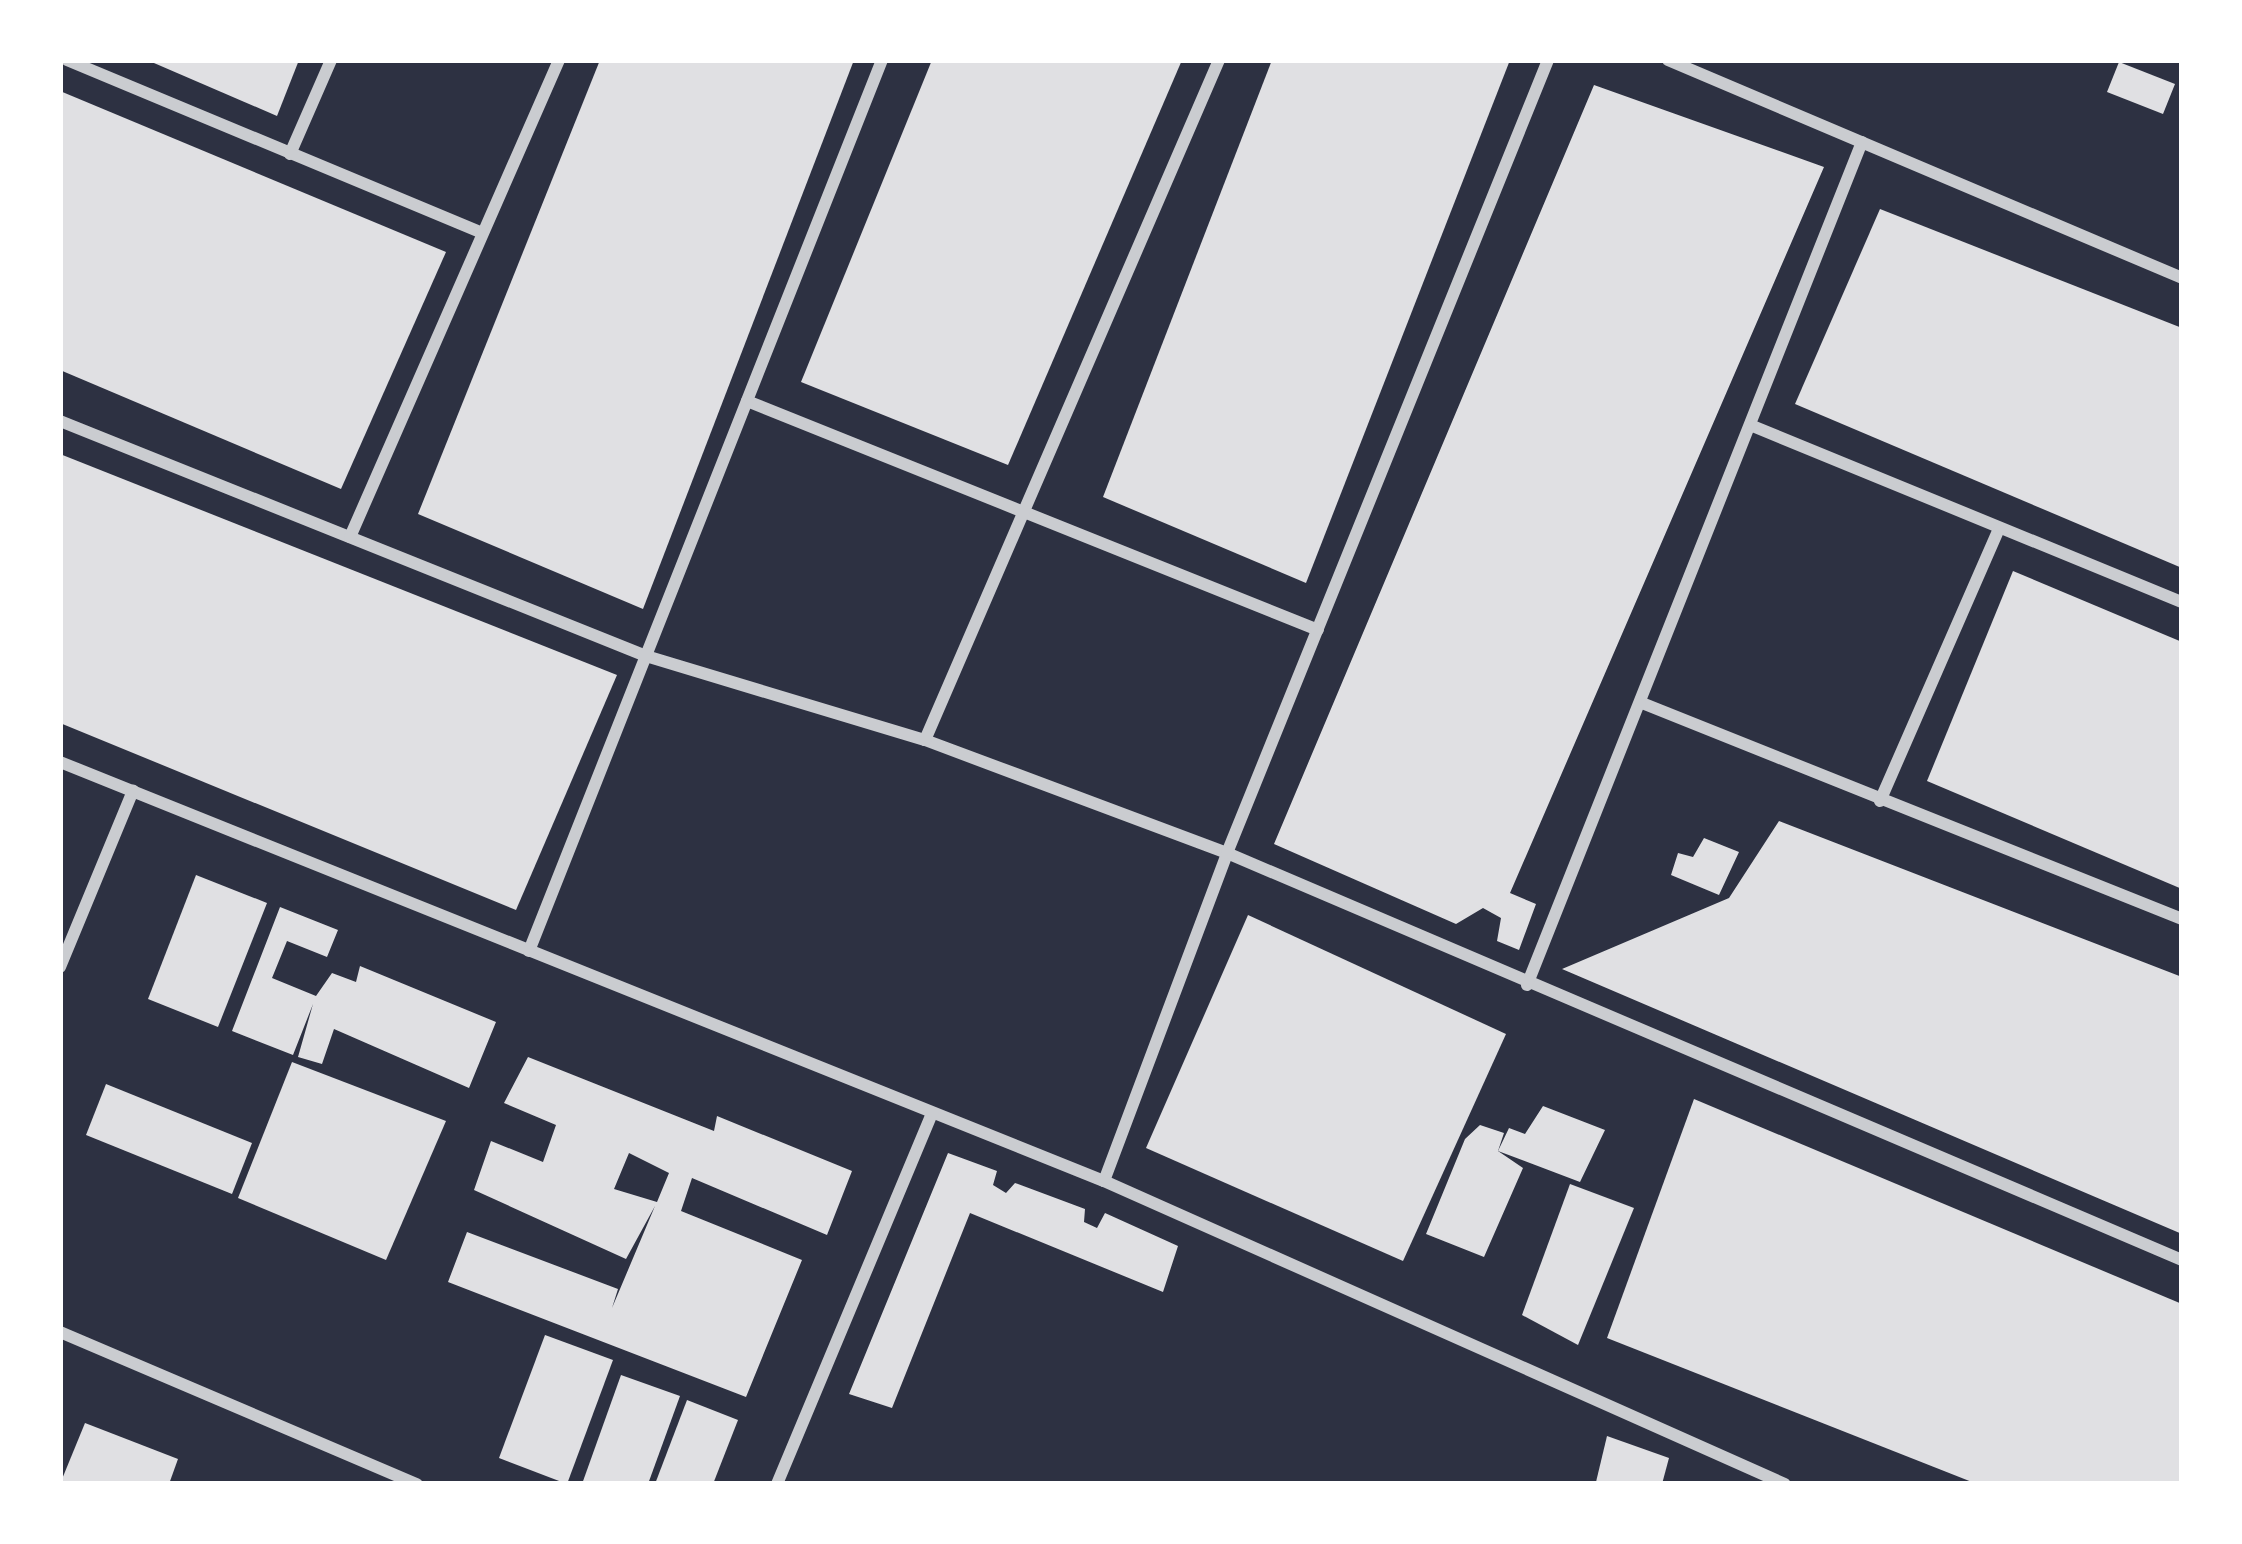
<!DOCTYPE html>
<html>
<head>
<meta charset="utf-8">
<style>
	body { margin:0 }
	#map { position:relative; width:2242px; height:1544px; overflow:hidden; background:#2d3142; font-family:"Fira Sans",sans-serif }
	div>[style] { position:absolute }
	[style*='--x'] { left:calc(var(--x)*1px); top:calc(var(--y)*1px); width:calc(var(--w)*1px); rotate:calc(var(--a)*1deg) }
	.building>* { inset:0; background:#e0e0e3 }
	.minor>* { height:12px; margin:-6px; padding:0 6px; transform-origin:6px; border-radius:6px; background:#caccd0 }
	span { translate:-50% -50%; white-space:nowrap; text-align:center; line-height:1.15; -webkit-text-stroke:9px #fff; paint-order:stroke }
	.frame { position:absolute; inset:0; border:63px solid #fff; pointer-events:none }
</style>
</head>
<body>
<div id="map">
	<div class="building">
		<div style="clip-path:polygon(147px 60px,299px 60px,277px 116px)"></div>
		<div style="clip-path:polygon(600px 60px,854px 60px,643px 609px,418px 514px)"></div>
		<div style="clip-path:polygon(932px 60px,1182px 60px,1008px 465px,801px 382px)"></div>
		<div style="clip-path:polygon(1272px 60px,1510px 60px,1306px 583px,1103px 497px)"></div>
		<div style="clip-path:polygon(2119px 62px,2175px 84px,2163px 114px,2107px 92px)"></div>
		<div style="clip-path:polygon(1594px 85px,1824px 167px,1510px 893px,1536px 904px,1519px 950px,1497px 941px,1501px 918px,1483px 908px,1456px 924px,1274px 844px)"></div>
		<div style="clip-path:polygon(60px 91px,446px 252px,341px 489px,60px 370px)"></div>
		<div style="clip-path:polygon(1880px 209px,2182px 328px,2182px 568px,1795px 404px)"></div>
		<div style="clip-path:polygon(60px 454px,617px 675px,516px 910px,60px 723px)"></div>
		<div style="clip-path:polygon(2013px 571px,2182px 642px,2182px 889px,1927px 781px)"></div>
		<div style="clip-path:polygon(1779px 821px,2182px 977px,2182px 1234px,1562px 969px,1729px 898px)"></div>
		<div style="clip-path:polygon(1704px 838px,1739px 852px,1719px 895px,1671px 875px,1678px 853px,1693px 857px)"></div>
		<div style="clip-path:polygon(196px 875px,267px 903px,218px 1027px,148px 999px)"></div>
		<div style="clip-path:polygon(280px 907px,338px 930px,327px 957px,287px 941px,272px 978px,316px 996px,332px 973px,356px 982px,360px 966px,496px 1022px,469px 1088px,334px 1029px,322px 1064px,298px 1057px,313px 1004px,293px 1055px,232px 1031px)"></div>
		<div style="clip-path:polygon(1248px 915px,1506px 1034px,1403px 1261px,1146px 1148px)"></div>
		<div style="clip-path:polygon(evenodd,528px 1057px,714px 1131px,717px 1116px,852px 1171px,827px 1235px,692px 1178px,681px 1211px,802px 1260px,746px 1397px,448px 1282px,467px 1232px,618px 1289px,612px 1308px,655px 1206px,626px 1259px,474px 1190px,491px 1141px,543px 1162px,556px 1125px,504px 1103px,528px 1057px,629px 1153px,669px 1173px,657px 1202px,614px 1189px,629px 1153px)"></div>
		<div style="clip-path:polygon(292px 1062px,446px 1121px,386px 1260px,238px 1198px)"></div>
		<div style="clip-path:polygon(106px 1084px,252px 1143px,232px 1194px,86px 1135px)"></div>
		<div style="clip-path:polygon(1694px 1099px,2182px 1304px,2182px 1484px,1977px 1484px,1607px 1338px)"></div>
		<div style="clip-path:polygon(1543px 1106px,1605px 1130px,1580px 1182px,1498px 1151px,1509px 1128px,1525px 1134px)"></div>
		<div style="clip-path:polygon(1480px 1125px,1504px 1133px,1498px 1151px,1523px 1168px,1484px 1257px,1426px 1234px,1465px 1139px)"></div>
		<div style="clip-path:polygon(948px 1153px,997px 1171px,993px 1185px,1006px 1193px,1015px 1183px,1085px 1209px,1084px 1222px,1097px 1228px,1105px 1213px,1178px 1246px,1163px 1292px,970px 1213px,892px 1408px,849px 1394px)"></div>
		<div style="clip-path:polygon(1570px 1184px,1634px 1208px,1578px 1345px,1522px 1315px)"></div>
		<div style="clip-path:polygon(545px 1335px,613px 1360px,567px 1484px,499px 1458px)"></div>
		<div style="clip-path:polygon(621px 1375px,680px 1396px,648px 1484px,582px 1484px)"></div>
		<div style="clip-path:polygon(687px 1400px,738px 1420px,713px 1484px,655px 1484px)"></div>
		<div style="clip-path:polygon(85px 1423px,178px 1459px,169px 1484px,60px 1484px)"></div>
		<div style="clip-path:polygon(1607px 1436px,1669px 1458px,1662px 1484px,1596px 1482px)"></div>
	</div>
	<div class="minor">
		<div style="--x:67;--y:60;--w:450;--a:22.6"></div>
		<div style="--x:1668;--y:60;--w:558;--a:22.98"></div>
		<div style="--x:290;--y:154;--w:103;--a:-66.4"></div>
		<div style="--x:747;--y:401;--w:615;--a:21.85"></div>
		<div style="--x:60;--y:421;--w:631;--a:21.85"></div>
		<div style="--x:646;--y:656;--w:291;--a:16.8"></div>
		<div style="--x:925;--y:740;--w:322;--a:20.5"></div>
		<div style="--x:1227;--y:853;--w:1038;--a:23.08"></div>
		<div style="--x:1755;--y:427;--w:461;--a:22.3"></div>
		<div style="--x:350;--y:537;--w:521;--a:-66.34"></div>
		<div style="--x:1642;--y:703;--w:582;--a:21.8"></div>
		<div style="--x:925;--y:740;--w:741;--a:-66.62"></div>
		<div style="--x:60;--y:762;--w:1125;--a:21.87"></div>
		<div style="--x:1104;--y:1181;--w:745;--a:23.99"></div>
		<div style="--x:1880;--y:801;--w:297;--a:-66.4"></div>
		<div style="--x:529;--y:951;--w:958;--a:-68.39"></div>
		<div style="--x:60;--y:967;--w:191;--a:-67.5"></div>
		<div style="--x:1527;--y:985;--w:907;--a:-68.33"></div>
		<div style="--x:1104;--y:1181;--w:350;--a:-69.4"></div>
		<div style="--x:1227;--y:853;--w:856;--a:-67.96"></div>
		<div style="--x:60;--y:1332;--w:388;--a:23.1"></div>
		<div style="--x:777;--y:1484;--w:402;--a:-67.3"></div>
	</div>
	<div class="frame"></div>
</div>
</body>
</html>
